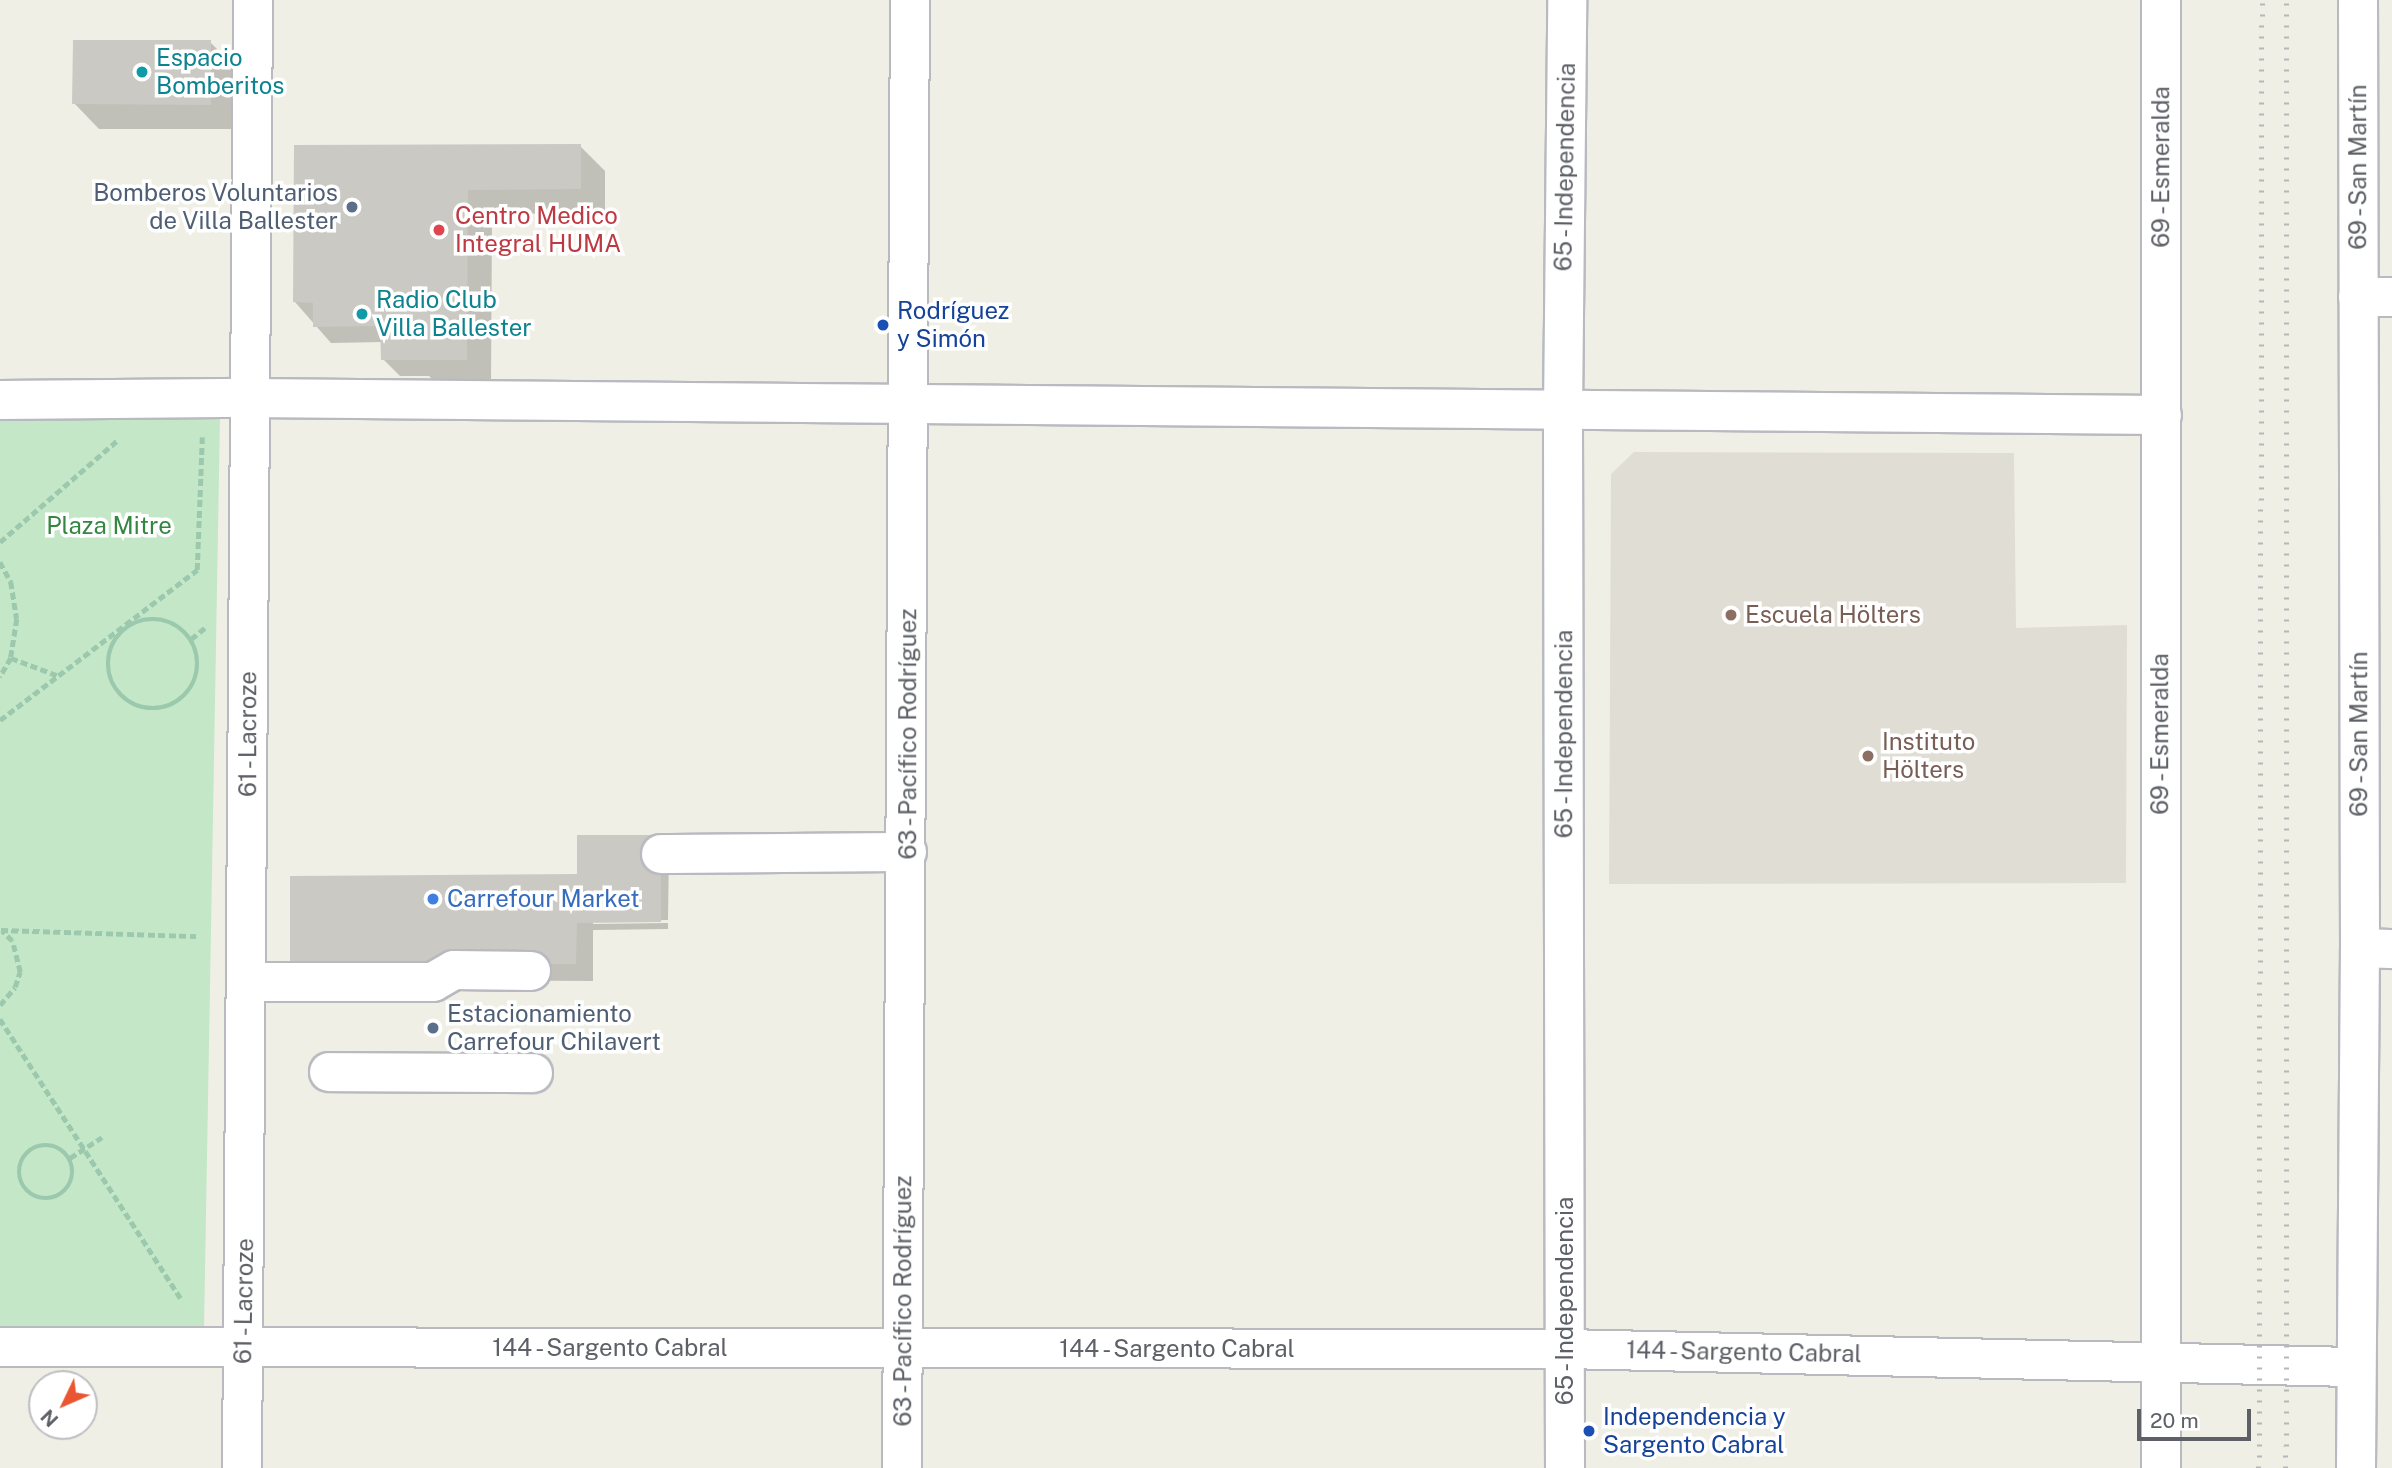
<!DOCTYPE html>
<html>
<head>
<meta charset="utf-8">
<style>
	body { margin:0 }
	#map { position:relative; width:2392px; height:1468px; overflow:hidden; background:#f0efe6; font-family:"Public Sans",sans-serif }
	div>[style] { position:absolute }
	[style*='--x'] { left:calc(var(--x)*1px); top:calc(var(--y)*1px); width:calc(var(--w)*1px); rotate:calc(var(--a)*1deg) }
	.education>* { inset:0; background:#e0ded4 }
	.green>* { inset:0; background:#c3e7c7 }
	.shadow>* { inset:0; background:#0003 }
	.building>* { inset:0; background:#cbc9c3 }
	.path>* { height:4.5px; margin-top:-2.25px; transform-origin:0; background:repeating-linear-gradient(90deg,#9cc8ad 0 7px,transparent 0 10.5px) }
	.path>.ring { margin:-2.25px; padding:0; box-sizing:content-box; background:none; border:4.5px solid #9cc8ad; border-radius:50% }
	.roads { filter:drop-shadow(2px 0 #b8bac0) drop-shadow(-2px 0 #b8bac0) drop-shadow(0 2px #b8bac0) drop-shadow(0 -2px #b8bac0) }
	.minor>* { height:38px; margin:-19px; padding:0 19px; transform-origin:19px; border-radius:19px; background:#fff }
	.rail>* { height:5px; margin-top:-2.5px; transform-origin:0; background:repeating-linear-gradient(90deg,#b6b7b7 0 2px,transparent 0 11px) }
	.dots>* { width:19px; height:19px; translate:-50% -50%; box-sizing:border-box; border:4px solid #fff; border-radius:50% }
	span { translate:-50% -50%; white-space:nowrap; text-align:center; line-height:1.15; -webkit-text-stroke:7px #fff; paint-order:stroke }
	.culture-label { font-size:24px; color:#0d838f }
	.left { translate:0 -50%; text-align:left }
	.street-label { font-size:24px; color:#5d6066 }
	.service-label { font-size:24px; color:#4e5e75 }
	.right { translate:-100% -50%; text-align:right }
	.health-label { font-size:24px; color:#be3a42 }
	.transit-label { font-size:24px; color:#164399 }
	.park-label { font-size:24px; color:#358642 }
	.education-label { font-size:24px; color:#785e54 }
	.shop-label { font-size:24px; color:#366cbe }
	.north { position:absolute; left:28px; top:1370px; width:70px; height:70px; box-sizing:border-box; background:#fff; border:2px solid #bebfc2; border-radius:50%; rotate:226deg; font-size:19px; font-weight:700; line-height:28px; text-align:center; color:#5d6066 }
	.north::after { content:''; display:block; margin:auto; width:24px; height:32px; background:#ea5632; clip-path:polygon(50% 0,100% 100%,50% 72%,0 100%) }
	.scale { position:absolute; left:2137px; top:1409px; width:114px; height:32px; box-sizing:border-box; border:4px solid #5d6066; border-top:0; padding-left:9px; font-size:21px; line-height:24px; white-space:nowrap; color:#5d6066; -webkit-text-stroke:5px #fff; paint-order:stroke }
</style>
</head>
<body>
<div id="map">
	<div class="education">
		<div style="clip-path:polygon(1634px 452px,2014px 453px,2016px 628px,2127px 625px,2126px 883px,1609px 884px,1611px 474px)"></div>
	</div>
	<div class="green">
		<div style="clip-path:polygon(0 416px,220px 417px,204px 1329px,0 1329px)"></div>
	</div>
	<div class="shadow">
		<div style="clip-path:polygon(210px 42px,235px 67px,235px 129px,99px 129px,74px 103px)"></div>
		<div style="clip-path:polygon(296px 146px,580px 146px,605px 171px,605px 213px,492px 214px,491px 384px,438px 385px,429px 376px,400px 376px,383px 359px,382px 342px,331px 343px,295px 302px)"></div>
		<div style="clip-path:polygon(669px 845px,668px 920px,593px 921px,593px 924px,668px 923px,668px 929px,593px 930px,593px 981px,308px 979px)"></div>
	</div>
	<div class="building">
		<div style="clip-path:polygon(73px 40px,211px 40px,211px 105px,72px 104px)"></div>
		<div style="clip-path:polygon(581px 144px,581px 189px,468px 190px,467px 360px,381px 360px,380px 326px,313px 327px,313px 303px,293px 302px,294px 145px)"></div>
		<div style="clip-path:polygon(577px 835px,661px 835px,661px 922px,577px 923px,576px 964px,290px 963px,290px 876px,577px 874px)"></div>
	</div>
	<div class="path">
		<div style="--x:0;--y:542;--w:157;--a:-40.9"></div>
		<div style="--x:0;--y:562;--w:23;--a:61"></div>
		<div style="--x:11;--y:582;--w:37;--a:81"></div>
		<div style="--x:17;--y:619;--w:39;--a:99"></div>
		<div style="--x:11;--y:658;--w:22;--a:120"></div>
		<div class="ring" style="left:108px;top:619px;width:85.5px;height:85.5px"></div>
		<div style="--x:191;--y:639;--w:21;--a:-39"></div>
		<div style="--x:11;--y:658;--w:51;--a:20.6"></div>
		<div style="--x:0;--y:720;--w:248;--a:-37.3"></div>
		<div style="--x:197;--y:570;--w:133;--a:-87.8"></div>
		<div style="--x:1;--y:930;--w:195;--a:1.8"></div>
		<div style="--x:0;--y:1005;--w:23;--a:-50"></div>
		<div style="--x:15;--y:987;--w:16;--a:-72"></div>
		<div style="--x:20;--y:972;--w:32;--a:-104"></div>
		<div style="--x:12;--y:941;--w:14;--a:-135"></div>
		<div style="--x:0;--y:1019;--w:333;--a:57.1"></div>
		<div class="ring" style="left:19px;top:1145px;width:49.5px;height:49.5px"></div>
		<div style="--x:70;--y:1158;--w:38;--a:-33"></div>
	</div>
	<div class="roads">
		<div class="minor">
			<div style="--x:2358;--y:297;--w:34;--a:0"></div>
			<div style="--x:0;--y:400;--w:251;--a:-0.5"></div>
			<div style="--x:251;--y:398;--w:1911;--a:0.51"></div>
			<div style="--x:661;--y:854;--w:246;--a:-0.5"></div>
			<div style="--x:2360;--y:948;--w:32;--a:2"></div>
			<div style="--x:246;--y:982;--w:187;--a:0"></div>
			<div style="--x:433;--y:982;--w:24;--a:-30"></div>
			<div style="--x:454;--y:970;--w:77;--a:0.7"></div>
			<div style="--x:329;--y:1072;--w:204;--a:0.3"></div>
			<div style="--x:0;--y:1347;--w:1565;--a:0.07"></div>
			<div style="--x:1565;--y:1349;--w:788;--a:1.31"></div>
			<div style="--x:242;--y:1468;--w:1468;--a:-89.57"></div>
			<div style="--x:902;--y:1468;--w:1468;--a:-89.69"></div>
			<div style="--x:1565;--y:1468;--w:1056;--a:-90.11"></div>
			<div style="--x:1563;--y:412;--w:412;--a:-89.4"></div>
			<div style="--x:2161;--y:1468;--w:1468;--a:-90"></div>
			<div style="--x:2356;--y:1468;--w:520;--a:-89.56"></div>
			<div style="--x:2360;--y:948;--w:948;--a:-90.12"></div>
		</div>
	</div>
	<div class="rail">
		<div style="--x:2259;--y:1468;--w:1468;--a:-89.88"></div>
		<div style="--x:2286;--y:1468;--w:1468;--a:-89.96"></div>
	</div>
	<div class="dots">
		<div style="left:142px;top:72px;background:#0f9aa8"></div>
		<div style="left:352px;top:207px;background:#5c6f8a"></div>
		<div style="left:439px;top:230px;background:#e0444e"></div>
		<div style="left:362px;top:314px;background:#0f9aa8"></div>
		<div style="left:883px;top:325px;background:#1a4fb4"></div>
		<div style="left:1731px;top:615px;background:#8d6e63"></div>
		<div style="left:1868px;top:756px;background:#8d6e63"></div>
		<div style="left:433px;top:899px;background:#3f7fe0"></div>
		<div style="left:433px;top:1028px;background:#5c6f8a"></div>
		<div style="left:1589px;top:1431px;background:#1a4fb4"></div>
	</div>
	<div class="culture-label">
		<span class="left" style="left:156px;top:72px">Espacio<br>Bomberitos</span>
		<span class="left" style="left:376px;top:314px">Radio Club<br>Villa Ballester</span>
	</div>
	<div class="street-label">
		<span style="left:1565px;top:167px;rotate:-89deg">65 - Independencia</span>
		<span style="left:2161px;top:167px;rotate:-90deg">69 - Esmeralda</span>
		<span style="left:2358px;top:167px;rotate:-90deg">69 - San Martín</span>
		<span style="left:248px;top:734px;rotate:-90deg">61 - Lacroze</span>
		<span style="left:908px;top:734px;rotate:-90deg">63 - Pacífico Rodríguez</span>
		<span style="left:1564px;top:734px;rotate:-90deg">65 - Independencia</span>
		<span style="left:2160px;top:734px;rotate:-90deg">69 - Esmeralda</span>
		<span style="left:2359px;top:734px;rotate:-90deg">69 - San Martín</span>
		<span style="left:244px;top:1301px;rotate:-89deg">61 - Lacroze</span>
		<span style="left:903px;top:1301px;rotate:-90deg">63 - Pacífico Rodríguez</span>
		<span style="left:1565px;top:1301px;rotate:-90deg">65 - Independencia</span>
		<span style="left:610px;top:1348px">144 - Sargento Cabral</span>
		<span style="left:1177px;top:1349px">144 - Sargento Cabral</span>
		<span style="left:1744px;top:1352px;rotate:1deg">144 - Sargento Cabral</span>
	</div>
	<div class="service-label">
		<span class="right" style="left:338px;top:207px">Bomberos Voluntarios<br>de Villa Ballester</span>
		<span class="left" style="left:447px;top:1028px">Estacionamiento<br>Carrefour Chilavert</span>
	</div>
	<div class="health-label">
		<span class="left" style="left:455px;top:230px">Centro Medico<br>Integral HUMA</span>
	</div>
	<div class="transit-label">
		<span class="left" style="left:897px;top:325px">Rodríguez<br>y Simón</span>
		<span class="left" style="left:1603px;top:1431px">Independencia y<br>Sargento Cabral</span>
	</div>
	<div class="park-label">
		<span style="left:109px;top:526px">Plaza Mitre</span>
	</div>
	<div class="education-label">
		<span class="left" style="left:1745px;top:615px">Escuela Hölters</span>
		<span class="left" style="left:1882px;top:756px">Instituto<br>Hölters</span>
	</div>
	<div class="shop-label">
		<span class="left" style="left:447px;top:899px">Carrefour Market</span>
	</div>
	<div class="north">N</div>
	<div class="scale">20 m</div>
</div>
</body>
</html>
